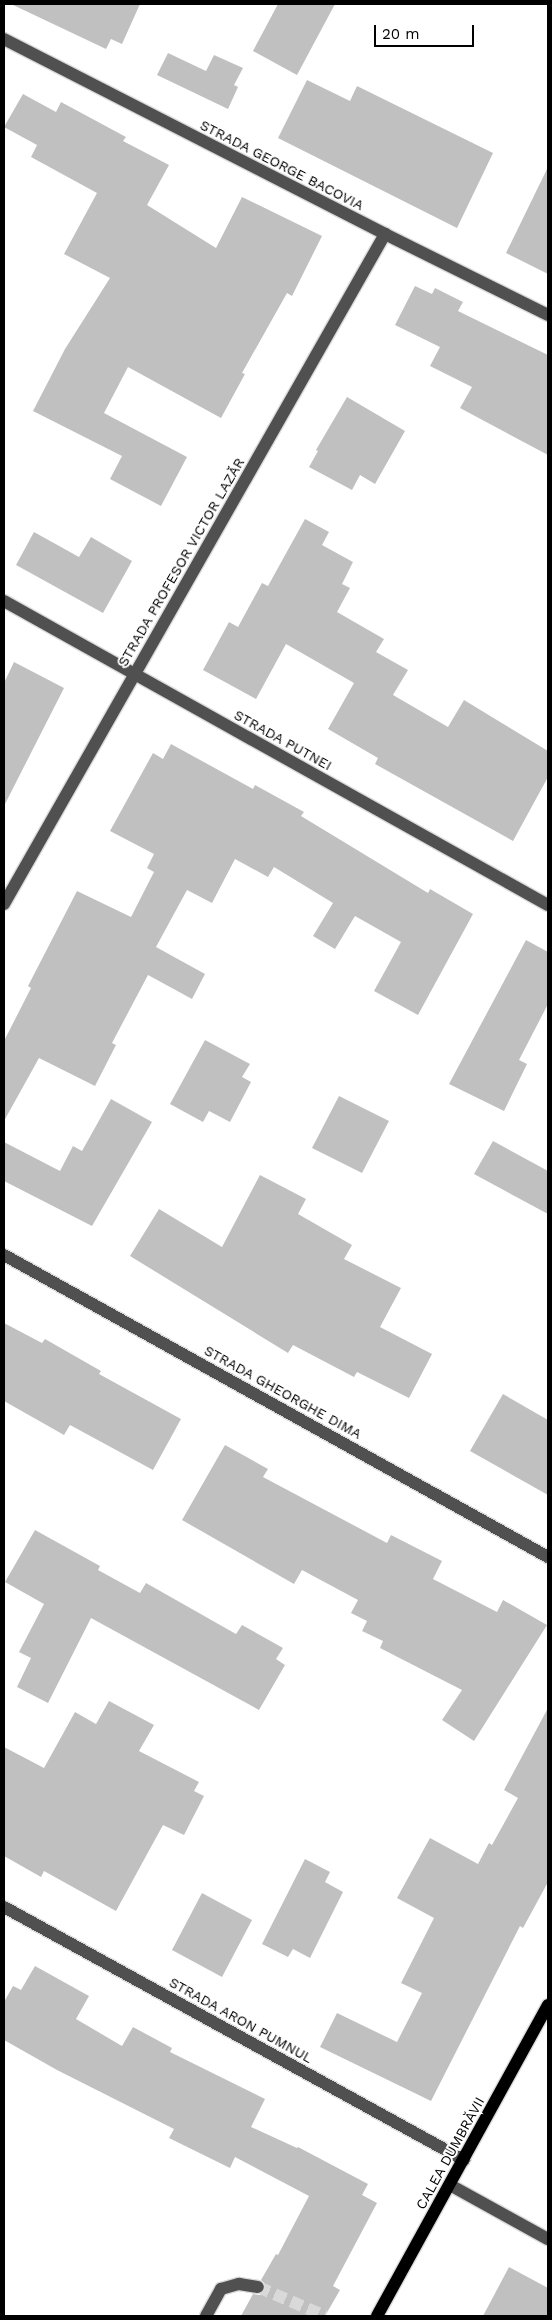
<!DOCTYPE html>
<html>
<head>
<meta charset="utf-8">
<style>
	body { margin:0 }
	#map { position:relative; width:552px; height:2320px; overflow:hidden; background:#fff; font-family:"Work Sans",sans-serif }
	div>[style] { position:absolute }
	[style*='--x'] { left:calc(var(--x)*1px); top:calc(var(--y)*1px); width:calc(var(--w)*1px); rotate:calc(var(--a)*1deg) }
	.building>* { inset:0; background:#c0c0c0 }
	.minor-tunnel>* { height:12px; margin-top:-6px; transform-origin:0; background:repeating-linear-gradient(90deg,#d9d9d9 0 12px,transparent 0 18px) }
	.roads { filter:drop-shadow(1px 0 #dbdbdb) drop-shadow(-1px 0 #dbdbdb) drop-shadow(0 1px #dbdbdb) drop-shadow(0 -1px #dbdbdb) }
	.minor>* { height:12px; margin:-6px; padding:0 6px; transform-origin:6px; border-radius:6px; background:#505050 }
	.major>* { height:12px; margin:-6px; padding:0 6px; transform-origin:6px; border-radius:6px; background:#000 }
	span { translate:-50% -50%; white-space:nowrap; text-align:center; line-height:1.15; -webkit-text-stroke:4px #fff; paint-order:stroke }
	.street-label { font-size:14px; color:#000 }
	.frame { position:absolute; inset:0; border:5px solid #000; pointer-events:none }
	.scale { position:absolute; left:374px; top:25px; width:100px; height:22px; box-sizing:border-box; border:2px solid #000; border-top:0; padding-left:6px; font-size:15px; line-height:18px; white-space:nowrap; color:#000; -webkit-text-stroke:4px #fff; paint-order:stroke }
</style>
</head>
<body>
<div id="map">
	<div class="building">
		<div style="clip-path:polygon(11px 4px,140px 4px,122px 44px,111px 39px,106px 49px)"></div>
		<div style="clip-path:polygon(278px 4px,335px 4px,297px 75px,253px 51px)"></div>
		<div style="clip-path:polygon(168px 53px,206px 71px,214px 55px,243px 68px,234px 85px,238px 87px,228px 109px,157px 75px)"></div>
		<div style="clip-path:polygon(307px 80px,350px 101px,357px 86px,493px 153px,457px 228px,278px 138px)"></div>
		<div style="clip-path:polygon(23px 94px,56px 112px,61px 102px,126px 137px,123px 141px,169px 165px,147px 205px,216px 248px,242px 197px,322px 236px,292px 296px,287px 293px,242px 373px,245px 374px,221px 418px,128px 367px,104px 413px,187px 457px,161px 506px,110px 479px,122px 456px,33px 411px,65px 349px,110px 278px,64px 254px,97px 193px,31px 157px,37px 145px,4px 127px)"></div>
		<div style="clip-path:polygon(548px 167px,548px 274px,506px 253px)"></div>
		<div style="clip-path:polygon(415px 286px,432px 294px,435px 288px,463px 302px,458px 311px,548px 355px,548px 455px,460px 408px,472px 387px,430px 366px,440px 347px,395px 325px)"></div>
		<div style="clip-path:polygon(347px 397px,405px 431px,375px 484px,360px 475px,352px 490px,309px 467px,318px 451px,316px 450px)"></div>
		<div style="clip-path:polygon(305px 519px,329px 532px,322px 545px,353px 562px,342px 584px,350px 588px,337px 612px,384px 639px,376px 652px,408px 670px,393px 695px,448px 727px,464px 700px,548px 751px,548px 777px,513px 841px,375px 764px,378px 758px,328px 729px,354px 683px,286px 644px,256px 699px,203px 670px,229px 622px,238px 627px,262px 583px,268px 586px)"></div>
		<div style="clip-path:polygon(34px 532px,79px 557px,91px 537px,132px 561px,103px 613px,16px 565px)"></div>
		<div style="clip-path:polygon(14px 662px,64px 688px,4px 806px,4px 683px)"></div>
		<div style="clip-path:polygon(171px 744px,253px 789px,255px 785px,304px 812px,301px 816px,428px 893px,430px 889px,473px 914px,418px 1015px,374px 991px,401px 942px,355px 916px,335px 949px,313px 936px,333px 903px,274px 867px,268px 877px,235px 859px,212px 903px,187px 890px,156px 947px,205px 974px,192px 999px,148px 975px,112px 1043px,116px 1045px,95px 1086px,39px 1058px,4px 1121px,4px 1041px,31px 988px,28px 986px,77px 891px,131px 917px,154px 872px,147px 868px,154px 854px,110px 831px,153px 753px,163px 759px)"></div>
		<div style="clip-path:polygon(526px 940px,548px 952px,548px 1004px,519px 1060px,527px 1064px,504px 1111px,449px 1084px)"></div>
		<div style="clip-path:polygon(205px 1040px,250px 1064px,242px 1077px,251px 1082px,230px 1122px,209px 1111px,203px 1122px,170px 1104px)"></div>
		<div style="clip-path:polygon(339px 1096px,389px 1121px,362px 1173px,312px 1148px)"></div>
		<div style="clip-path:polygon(111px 1099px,152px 1122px,92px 1226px,4px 1181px,4px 1142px,60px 1171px,73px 1146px,82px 1151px)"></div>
		<div style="clip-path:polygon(493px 1141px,548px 1171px,548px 1214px,474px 1174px)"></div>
		<div style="clip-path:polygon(260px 1175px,306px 1199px,298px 1214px,352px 1245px,344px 1259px,401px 1288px,380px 1327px,432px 1354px,409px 1398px,357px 1372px,354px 1377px,293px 1345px,288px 1353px,130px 1256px,159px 1209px,222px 1247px)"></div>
		<div style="clip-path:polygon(4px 1323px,42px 1343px,45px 1339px,101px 1371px,99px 1374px,181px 1419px,153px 1470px,70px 1425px,64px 1435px,4px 1401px)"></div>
		<div style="clip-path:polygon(503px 1394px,548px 1420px,548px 1495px,470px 1451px)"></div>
		<div style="clip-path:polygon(225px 1445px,268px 1469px,263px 1477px,387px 1543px,391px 1535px,442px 1561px,433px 1579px,497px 1612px,503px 1600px,547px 1625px,474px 1741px,442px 1720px,462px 1690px,380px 1648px,383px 1641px,362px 1631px,367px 1621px,351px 1613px,358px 1600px,302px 1570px,294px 1584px,182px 1520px)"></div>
		<div style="clip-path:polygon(35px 1530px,100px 1566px,98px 1570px,140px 1593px,146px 1583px,236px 1634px,242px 1625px,283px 1648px,276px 1659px,285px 1665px,259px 1710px,91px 1618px,48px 1703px,17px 1687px,31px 1658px,19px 1652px,44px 1604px,5px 1582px)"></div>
		<div style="clip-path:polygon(109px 1701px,154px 1725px,139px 1751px,199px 1782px,194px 1791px,204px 1796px,184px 1835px,163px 1825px,116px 1911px,44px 1871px,41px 1877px,4px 1856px,4px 1747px,44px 1768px,75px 1712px,96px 1724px)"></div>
		<div style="clip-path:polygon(548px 1708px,548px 1882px,523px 1928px,520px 1926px,431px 2101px,320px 2047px,337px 2013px,397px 2042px,422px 1993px,401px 1983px,434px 1918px,397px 1898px,430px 1838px,478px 1864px,489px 1843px,492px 1845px,518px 1798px,504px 1790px)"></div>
		<div style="clip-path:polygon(305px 1859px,330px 1872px,325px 1882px,343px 1892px,310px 1958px,293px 1949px,288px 1957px,262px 1944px)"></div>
		<div style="clip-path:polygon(202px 1893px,252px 1920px,222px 1977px,172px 1950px)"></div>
		<div style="clip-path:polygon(35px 1966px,89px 1996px,76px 2019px,122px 2046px,133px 2027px,172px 2048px,170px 2052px,265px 2099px,251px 2127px,297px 2148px,298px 2147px,368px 2184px,362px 2195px,377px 2203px,333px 2286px,340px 2290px,325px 2316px,241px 2316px,253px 2294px,260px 2295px,265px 2292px,266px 2285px,261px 2280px,276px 2254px,278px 2255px,309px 2196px,235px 2157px,230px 2168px,169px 2138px,174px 2129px,57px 2070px,4px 2040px,4px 2002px,13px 1986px,21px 1990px)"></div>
		<div style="clip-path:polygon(509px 2267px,548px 2288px,548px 2316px,483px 2316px)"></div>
	</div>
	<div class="minor-tunnel">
		<div style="--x:258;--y:2287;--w:73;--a:23.4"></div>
	</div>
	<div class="roads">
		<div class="minor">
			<div style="--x:4;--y:39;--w:428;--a:27.1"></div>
			<div style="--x:385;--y:234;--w:182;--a:26.4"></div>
			<div style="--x:4;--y:601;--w:623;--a:29.2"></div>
			<div style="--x:4;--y:904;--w:771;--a:-60.37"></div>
			<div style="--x:4;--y:1255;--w:622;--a:29.04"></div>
			<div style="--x:4;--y:1907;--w:525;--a:28.81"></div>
			<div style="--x:450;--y:2185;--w:112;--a:28.9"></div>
			<div style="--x:206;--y:2316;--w:31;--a:-61"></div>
			<div style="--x:221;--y:2289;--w:19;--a:-16"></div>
			<div style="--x:239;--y:2284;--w:19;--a:9"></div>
		</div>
		<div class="major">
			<div style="--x:377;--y:2316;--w:355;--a:-61.2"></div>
		</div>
	</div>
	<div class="street-label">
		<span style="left:282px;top:165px;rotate:27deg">STRADA GEORGE BACOVIA</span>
		<span style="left:181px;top:562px;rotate:-60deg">STRADA PROFESOR VICTOR LAZĂR</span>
		<span style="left:283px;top:740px;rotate:29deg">STRADA PUTNEI</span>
		<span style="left:283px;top:1392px;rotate:29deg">STRADA GHEORGHE DIMA</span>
		<span style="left:241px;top:2020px;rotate:29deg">STRADA ARON PUMNUL</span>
		<span style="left:450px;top:2153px;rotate:-61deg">CALEA DUMBRĂVII</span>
	</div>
	<div class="frame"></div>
	<div class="scale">20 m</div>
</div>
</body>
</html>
